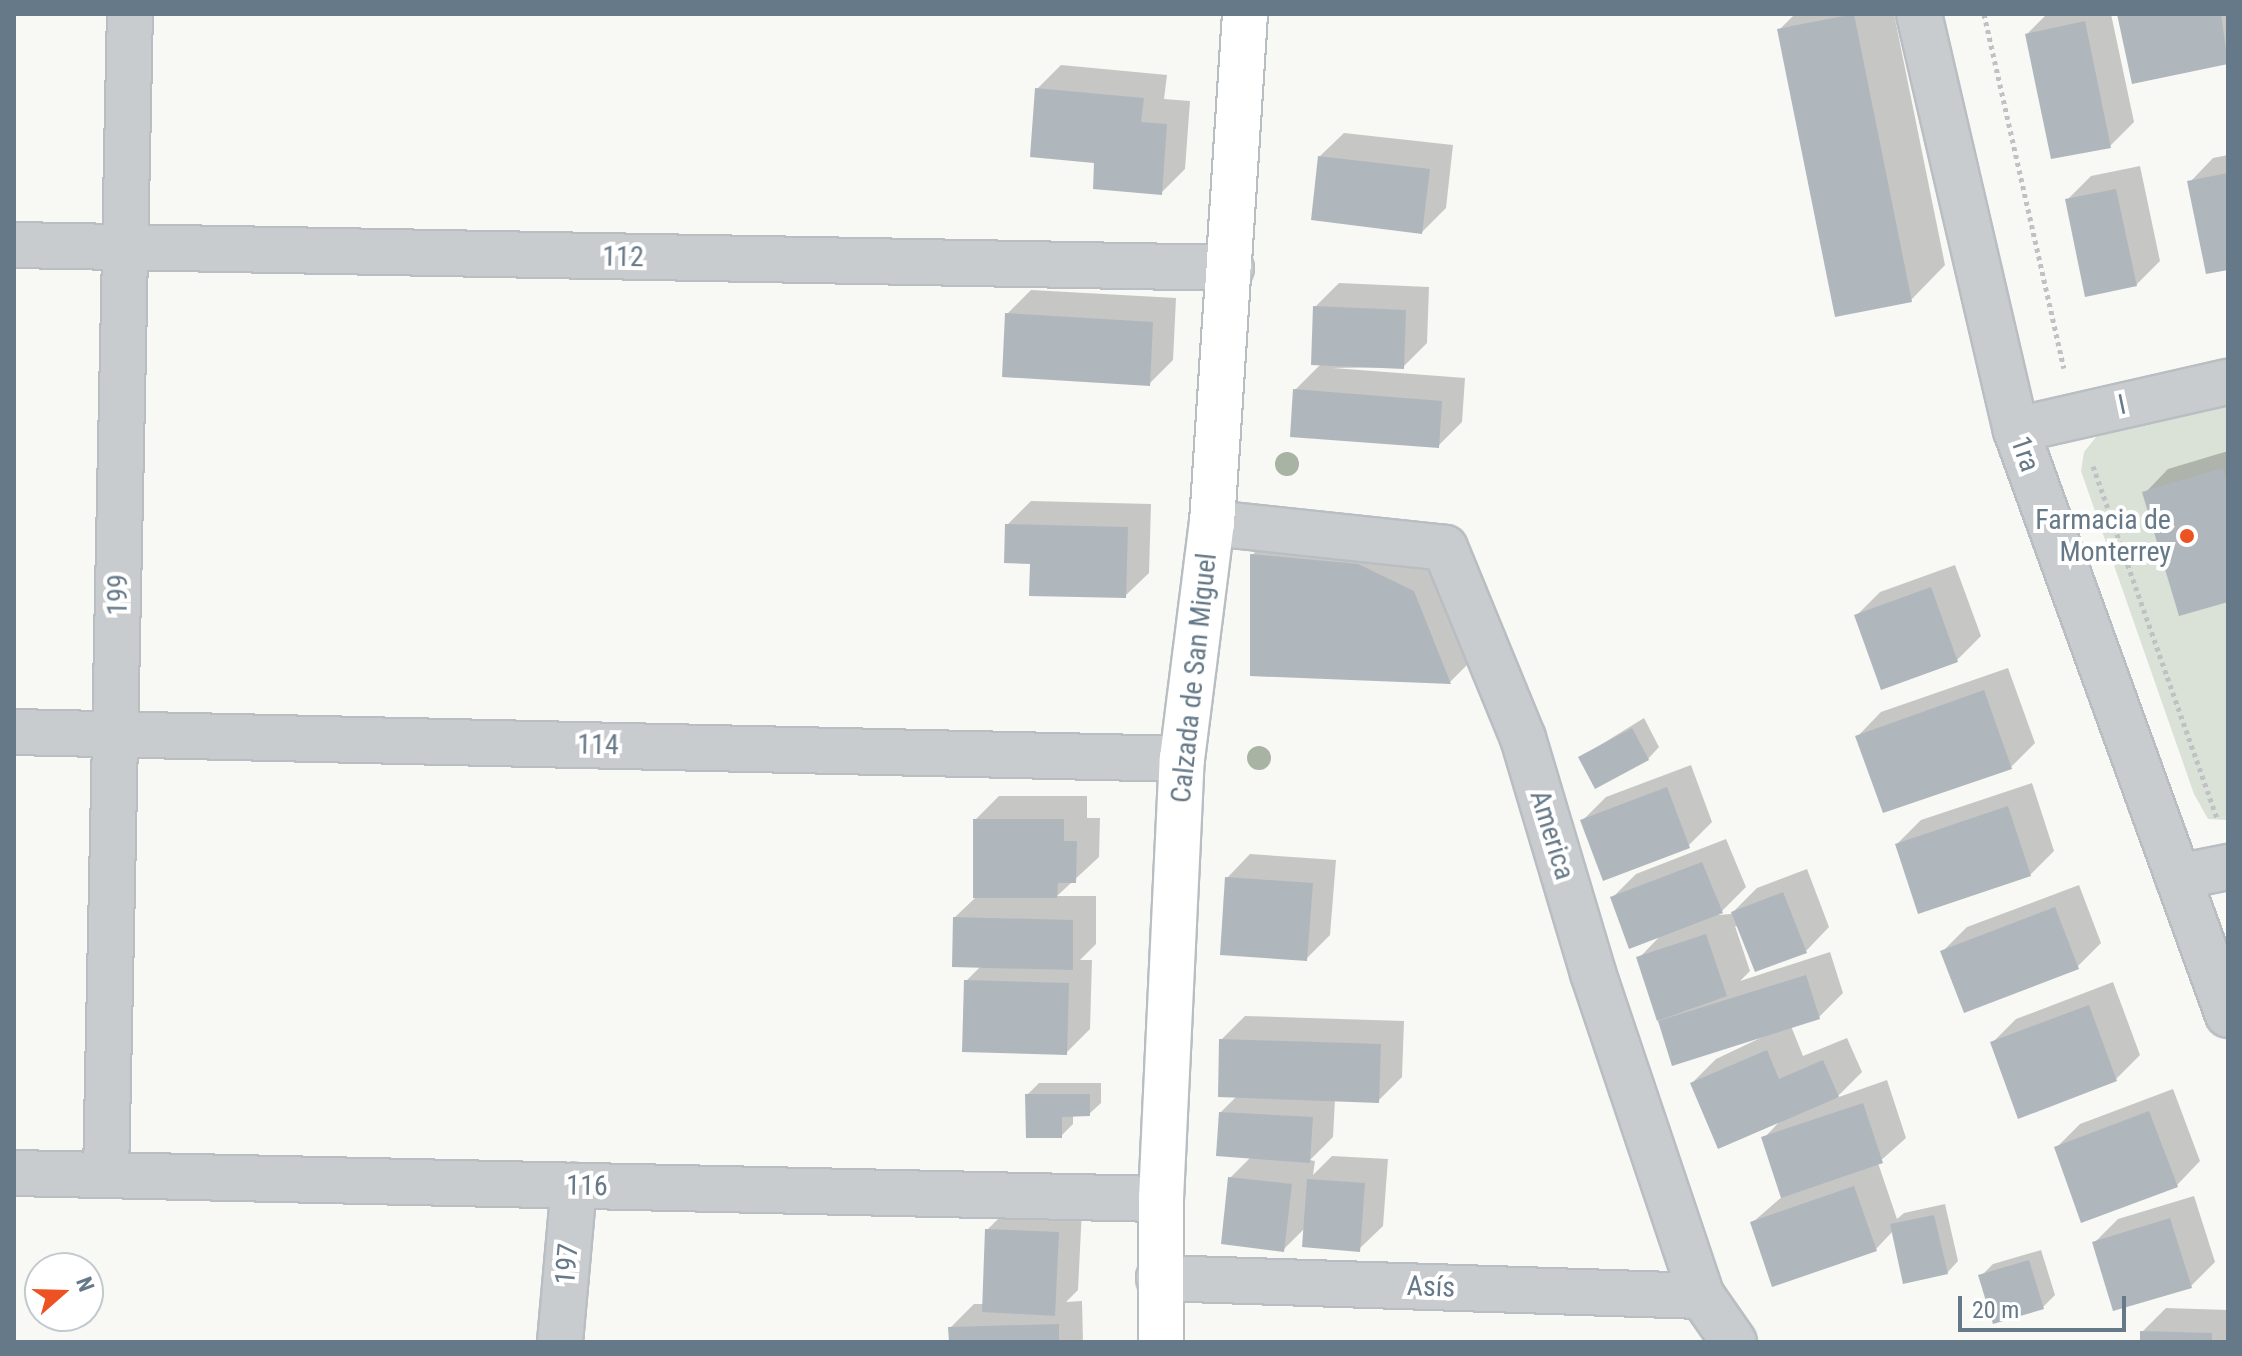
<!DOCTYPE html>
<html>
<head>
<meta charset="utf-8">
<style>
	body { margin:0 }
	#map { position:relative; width:2242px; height:1356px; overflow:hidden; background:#f8f8f5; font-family:"Roboto Condensed",sans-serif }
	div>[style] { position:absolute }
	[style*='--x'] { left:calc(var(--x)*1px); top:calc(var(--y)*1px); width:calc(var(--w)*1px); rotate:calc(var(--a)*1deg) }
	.green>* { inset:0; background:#dae1d6 }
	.shadow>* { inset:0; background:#0003 }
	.building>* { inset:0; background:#afb7bd }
	.path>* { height:5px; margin-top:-2.5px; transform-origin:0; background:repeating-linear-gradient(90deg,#bfc2c4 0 4px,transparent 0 8px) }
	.roads { filter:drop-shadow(2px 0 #b8bec2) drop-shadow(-2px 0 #b8bec2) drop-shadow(0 2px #b8bec2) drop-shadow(0 -2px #b8bec2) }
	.minor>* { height:44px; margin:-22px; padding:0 22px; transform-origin:22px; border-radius:22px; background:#c8cccf }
	.tertiary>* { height:44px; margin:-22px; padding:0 22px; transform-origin:22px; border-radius:22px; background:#c8cccf }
	.secondary>* { height:44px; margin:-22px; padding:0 22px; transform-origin:22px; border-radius:22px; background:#fff }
	.trees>* { width:24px; height:24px; margin:-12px; border-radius:50%; background:#a8b3a4 }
	.dots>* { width:22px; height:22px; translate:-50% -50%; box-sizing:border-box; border:4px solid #fff; border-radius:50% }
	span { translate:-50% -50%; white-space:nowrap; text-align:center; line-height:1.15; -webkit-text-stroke:8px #fff; paint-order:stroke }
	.street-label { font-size:28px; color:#667988 }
	.poi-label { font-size:28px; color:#667988 }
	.right { translate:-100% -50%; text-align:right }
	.frame { position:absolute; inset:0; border:16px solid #667988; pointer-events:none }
	.north { position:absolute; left:24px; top:1252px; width:80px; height:80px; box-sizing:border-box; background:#fff; border:2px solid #c2c9cf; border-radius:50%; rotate:70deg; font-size:22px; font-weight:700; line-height:32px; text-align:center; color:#667988 }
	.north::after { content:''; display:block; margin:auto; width:28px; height:36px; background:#ec5222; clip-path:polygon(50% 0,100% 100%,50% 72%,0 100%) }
	.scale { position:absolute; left:1958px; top:1296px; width:168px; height:36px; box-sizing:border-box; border:4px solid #667988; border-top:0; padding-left:10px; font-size:24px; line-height:28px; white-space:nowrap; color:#667988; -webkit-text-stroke:6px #fff; paint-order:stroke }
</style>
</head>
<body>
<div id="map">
	<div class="green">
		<div style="clip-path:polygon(2228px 402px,2228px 820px,2208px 819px,2194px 794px,2081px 471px,2084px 452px,2101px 431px)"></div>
	</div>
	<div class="shadow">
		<div style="clip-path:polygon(1795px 14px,1894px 14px,1945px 265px,1911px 300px,1779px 30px)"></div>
		<div style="clip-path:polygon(2047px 14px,2111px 14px,2134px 122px,2110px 146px,2027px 34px)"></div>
		<div style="clip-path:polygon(2119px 14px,2228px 14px,2228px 62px,2134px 82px)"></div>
		<div style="clip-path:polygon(1061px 65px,1167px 75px,1164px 99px,1190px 101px,1185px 169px,1161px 193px,1037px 89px)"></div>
		<div style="clip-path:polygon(1344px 133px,1453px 145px,1446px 208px,1422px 232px,1320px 156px)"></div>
		<div style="clip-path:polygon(2228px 155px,2228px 268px,2190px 182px,2213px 158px)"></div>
		<div style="clip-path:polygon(2140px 166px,2160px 261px,2136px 285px,2067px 200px,2091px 176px)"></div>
		<div style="clip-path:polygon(1339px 283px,1429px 287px,1427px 343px,1403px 367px,1333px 368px,1465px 378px,1462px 422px,1438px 446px,1295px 390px,1322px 363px,1315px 307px)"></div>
		<div style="clip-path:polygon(1031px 290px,1176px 298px,1173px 360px,1149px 384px,1007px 314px)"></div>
		<div style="clip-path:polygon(2228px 451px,2228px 600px,2145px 493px,2168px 469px)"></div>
		<div style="clip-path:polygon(1031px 501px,1151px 504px,1149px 573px,1125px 596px,1032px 562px,1007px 525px)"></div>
		<div style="clip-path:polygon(1287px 521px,1448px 557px,1484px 648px,1450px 682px,1252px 555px)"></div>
		<div style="clip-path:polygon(1955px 565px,1981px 636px,1957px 660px,1856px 616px,1880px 592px)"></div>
		<div style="clip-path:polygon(2008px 668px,2035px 743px,2011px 767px,1858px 736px,1881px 712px)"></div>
		<div style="clip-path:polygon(1644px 718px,1659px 747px,1648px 759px,1581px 757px)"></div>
		<div style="clip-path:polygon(1691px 765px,1712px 822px,1688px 846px,1582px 821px,1606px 797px)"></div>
		<div style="clip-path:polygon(2032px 783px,2054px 851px,2030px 875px,1897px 844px,1921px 820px)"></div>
		<div style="clip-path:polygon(999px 796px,1087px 796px,1087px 818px,1100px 818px,1099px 857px,1057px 896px,1096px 896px,1096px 944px,1080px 960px,1092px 960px,1090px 1029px,1066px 1053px,966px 981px,981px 966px,955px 917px,975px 898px,975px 820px)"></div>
		<div style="clip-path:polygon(1726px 839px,1746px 887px,1718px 915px,1731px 914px,1757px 888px,1807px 869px,1829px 927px,1806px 951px,1735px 926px,1750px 971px,1740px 981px,1830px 952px,1843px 993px,1819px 1017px,1791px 1026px,1803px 1056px,1847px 1038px,1862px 1072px,1836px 1098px,1887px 1080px,1906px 1138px,1878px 1163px,1897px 1219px,1904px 1213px,1945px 1204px,1958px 1261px,1947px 1273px,1893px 1231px,1876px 1249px,1753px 1222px,1783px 1196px,1764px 1138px,1782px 1119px,1692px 1083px,1716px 1059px,1773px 1032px,1673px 1064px,1639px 958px,1662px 934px,1612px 898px,1636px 874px)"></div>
		<div style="clip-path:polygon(1250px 854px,1336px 860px,1330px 935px,1307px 958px,1227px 878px)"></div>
		<div style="clip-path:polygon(2079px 885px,2101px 943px,2077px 967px,1943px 951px,1967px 927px)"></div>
		<div style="clip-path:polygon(2113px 982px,2140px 1055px,2116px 1079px,1992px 1043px,2016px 1019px)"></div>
		<div style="clip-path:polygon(1245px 1016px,1404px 1021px,1402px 1077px,1378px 1101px,1335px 1099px,1333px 1137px,1310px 1160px,1315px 1161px,1313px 1175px,1332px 1156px,1388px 1159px,1383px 1226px,1359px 1249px,1305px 1228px,1283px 1250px,1230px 1178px,1251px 1157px,1221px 1112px,1237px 1096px,1221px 1040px)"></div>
		<div style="clip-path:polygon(1039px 1083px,1101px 1083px,1101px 1103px,1089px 1114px,1073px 1115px,1073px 1124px,1061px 1136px,1027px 1095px)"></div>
		<div style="clip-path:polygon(2173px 1089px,2200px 1161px,2177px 1185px,2056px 1148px,2080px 1124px)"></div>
		<div style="clip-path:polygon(2194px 1196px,2215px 1262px,2191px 1286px,2094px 1243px,2118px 1219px)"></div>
		<div style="clip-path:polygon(1011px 1206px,1082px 1209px,1078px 1290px,1066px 1302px,1082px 1301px,1083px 1342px,951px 1342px,950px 1328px,974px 1304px,984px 1304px,987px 1230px)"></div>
		<div style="clip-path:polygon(2041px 1250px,2055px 1295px,2043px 1307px,1981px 1276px,1993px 1264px)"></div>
		<div style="clip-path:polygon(2166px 1308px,2228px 1310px,2228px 1342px,2142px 1342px,2142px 1332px)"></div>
	</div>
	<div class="building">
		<div style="clip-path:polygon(1854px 14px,1912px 302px,1835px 317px,1777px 29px)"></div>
		<div style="clip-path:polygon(2117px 14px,2221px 14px,2228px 64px,2132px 84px)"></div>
		<div style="clip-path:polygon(2085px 21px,2111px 148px,2051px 159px,2025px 34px)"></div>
		<div style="clip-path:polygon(1035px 88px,1144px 98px,1141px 122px,1167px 124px,1162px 195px,1093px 189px,1094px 163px,1030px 157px)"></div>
		<div style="clip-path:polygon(1318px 156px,1430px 169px,1422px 234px,1311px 220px)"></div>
		<div style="clip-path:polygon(2228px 173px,2228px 270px,2206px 274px,2187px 181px)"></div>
		<div style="clip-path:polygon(2116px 189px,2137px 286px,2085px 297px,2065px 199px)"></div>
		<div style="clip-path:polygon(1313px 306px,1406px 310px,1404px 369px,1311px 365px)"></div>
		<div style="clip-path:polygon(1005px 313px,1153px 322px,1150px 386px,1002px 377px)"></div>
		<div style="clip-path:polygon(1293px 389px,1442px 401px,1439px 448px,1290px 437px)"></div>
		<div style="clip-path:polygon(2223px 468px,2228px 487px,2228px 602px,2179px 616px,2142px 492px)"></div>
		<div style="clip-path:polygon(1005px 524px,1128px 527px,1126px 598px,1029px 596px,1030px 564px,1004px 563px)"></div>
		<div style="clip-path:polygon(1250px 554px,1358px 564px,1414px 591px,1451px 684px,1250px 676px)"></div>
		<div style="clip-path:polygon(1931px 587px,1958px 662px,1881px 690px,1854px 615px)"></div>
		<div style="clip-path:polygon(1984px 690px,2012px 769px,1883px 813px,1855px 736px)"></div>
		<div style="clip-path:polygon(1632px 728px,1649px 760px,1595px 789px,1578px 757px)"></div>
		<div style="clip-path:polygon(1667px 787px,1690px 848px,1603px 881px,1580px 820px)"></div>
		<div style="clip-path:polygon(2008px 806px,2031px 876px,1918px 914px,1895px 844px)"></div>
		<div style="clip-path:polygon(973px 819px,1064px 819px,1064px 841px,1077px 841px,1076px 883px,1058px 883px,1057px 898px,973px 898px)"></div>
		<div style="clip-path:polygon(1702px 862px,1723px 913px,1629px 949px,1610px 897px)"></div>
		<div style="clip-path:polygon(1225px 877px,1313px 883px,1307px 961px,1220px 955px)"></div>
		<div style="clip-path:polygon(1783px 892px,1807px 953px,1755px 972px,1731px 912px)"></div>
		<div style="clip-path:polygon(2055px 907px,2079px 969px,1964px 1013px,1940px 951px)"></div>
		<div style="clip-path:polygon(953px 917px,1073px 920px,1073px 970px,952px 967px)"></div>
		<div style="clip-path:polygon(1706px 934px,1727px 996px,1657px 1021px,1636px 957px)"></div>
		<div style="clip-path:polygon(1806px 975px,1820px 1019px,1672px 1066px,1658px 1021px)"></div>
		<div style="clip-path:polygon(964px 980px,1069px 983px,1067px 1055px,962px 1052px)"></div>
		<div style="clip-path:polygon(2089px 1005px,2117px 1081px,2018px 1119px,1990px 1042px)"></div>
		<div style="clip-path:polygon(1219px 1039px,1381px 1044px,1379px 1103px,1218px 1097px)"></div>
		<div style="clip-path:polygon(1767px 1050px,1779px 1079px,1823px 1060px,1839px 1097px,1718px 1149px,1690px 1083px)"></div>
		<div style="clip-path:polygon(1025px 1094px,1090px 1094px,1090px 1116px,1062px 1117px,1062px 1138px,1026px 1138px)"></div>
		<div style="clip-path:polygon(1863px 1103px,1883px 1163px,1781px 1198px,1761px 1137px)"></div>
		<div style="clip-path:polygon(2149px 1111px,2178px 1187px,2081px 1223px,2054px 1147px)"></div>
		<div style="clip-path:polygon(1219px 1112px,1313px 1117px,1310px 1163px,1216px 1156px)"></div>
		<div style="clip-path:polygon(1228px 1177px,1292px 1184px,1284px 1252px,1221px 1244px)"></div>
		<div style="clip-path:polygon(1307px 1179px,1365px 1183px,1360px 1252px,1302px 1247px)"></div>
		<div style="clip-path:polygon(1854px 1186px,1877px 1251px,1772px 1287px,1750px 1222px)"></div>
		<div style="clip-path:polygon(1934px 1215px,1948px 1274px,1903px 1284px,1890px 1224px)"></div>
		<div style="clip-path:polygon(2170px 1218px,2192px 1288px,2113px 1311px,2092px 1242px)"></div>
		<div style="clip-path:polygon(985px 1229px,1059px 1232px,1055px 1316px,982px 1312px)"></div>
		<div style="clip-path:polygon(2029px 1260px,2044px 1309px,1993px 1324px,1978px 1275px)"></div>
		<div style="clip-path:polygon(1059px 1324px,1059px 1342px,949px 1342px,948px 1327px)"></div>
		<div style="clip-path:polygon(2140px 1331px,2212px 1333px,2212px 1342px,2140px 1342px)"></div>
	</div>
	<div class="path">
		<div style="--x:1984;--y:14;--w:363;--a:77.3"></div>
		<div style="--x:2093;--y:466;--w:373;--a:70.6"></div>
	</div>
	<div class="roads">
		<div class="minor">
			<div style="--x:14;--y:245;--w:1217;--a:1.08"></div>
			<div style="--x:2016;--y:430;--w:217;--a:-12.8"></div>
			<div style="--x:1212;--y:523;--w:234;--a:6.1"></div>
			<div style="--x:1445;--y:548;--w:205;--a:67.7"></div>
			<div style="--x:1523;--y:738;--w:245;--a:73.4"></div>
			<div style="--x:1593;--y:973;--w:341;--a:71.4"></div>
			<div style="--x:1702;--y:1296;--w:56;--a:55.2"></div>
			<div style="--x:14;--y:732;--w:1168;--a:1.32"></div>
			<div style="--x:2178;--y:877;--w:51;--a:-11.3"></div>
			<div style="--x:14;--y:1173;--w:1147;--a:1.3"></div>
			<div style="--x:106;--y:1175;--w:1161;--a:-88.82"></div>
			<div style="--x:1159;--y:1278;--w:543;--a:1.9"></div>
			<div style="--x:560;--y:1342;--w:157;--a:-84.9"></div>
		</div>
		<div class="tertiary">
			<div style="--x:1919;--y:14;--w:427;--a:76.9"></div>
			<div style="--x:2016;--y:430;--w:622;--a:70.08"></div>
		</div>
		<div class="secondary">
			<div style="--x:1161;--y:1342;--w:143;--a:-90"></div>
			<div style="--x:1161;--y:1199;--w:441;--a:-87.3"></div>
			<div style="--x:1182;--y:759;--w:238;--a:-82.8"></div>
			<div style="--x:1212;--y:523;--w:510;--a:-86.29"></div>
		</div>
	</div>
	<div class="trees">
		<div style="left:1287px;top:464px"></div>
		<div style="left:1259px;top:758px"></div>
	</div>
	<div class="dots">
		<div style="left:2187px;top:536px;background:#ec5222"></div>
	</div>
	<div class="street-label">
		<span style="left:623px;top:257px;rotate:1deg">112</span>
		<span style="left:2122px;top:405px;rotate:-12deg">I</span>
		<span style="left:2025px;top:454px;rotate:71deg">1ra</span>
		<span style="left:118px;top:595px;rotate:-89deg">199</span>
		<span style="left:1194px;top:678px;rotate:-84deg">Calzada de San Miguel</span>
		<span style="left:598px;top:745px;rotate:1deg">114</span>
		<span style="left:1552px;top:835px;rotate:73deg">America</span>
		<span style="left:587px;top:1186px;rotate:1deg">116</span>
		<span style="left:567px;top:1264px;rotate:-85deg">197</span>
		<span style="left:1431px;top:1287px;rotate:2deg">Asís</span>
	</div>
	<div class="poi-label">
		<span class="right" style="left:2171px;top:536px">Farmacia de<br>Monterrey</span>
	</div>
	<div class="frame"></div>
	<div class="north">N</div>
	<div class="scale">20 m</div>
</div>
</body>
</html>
